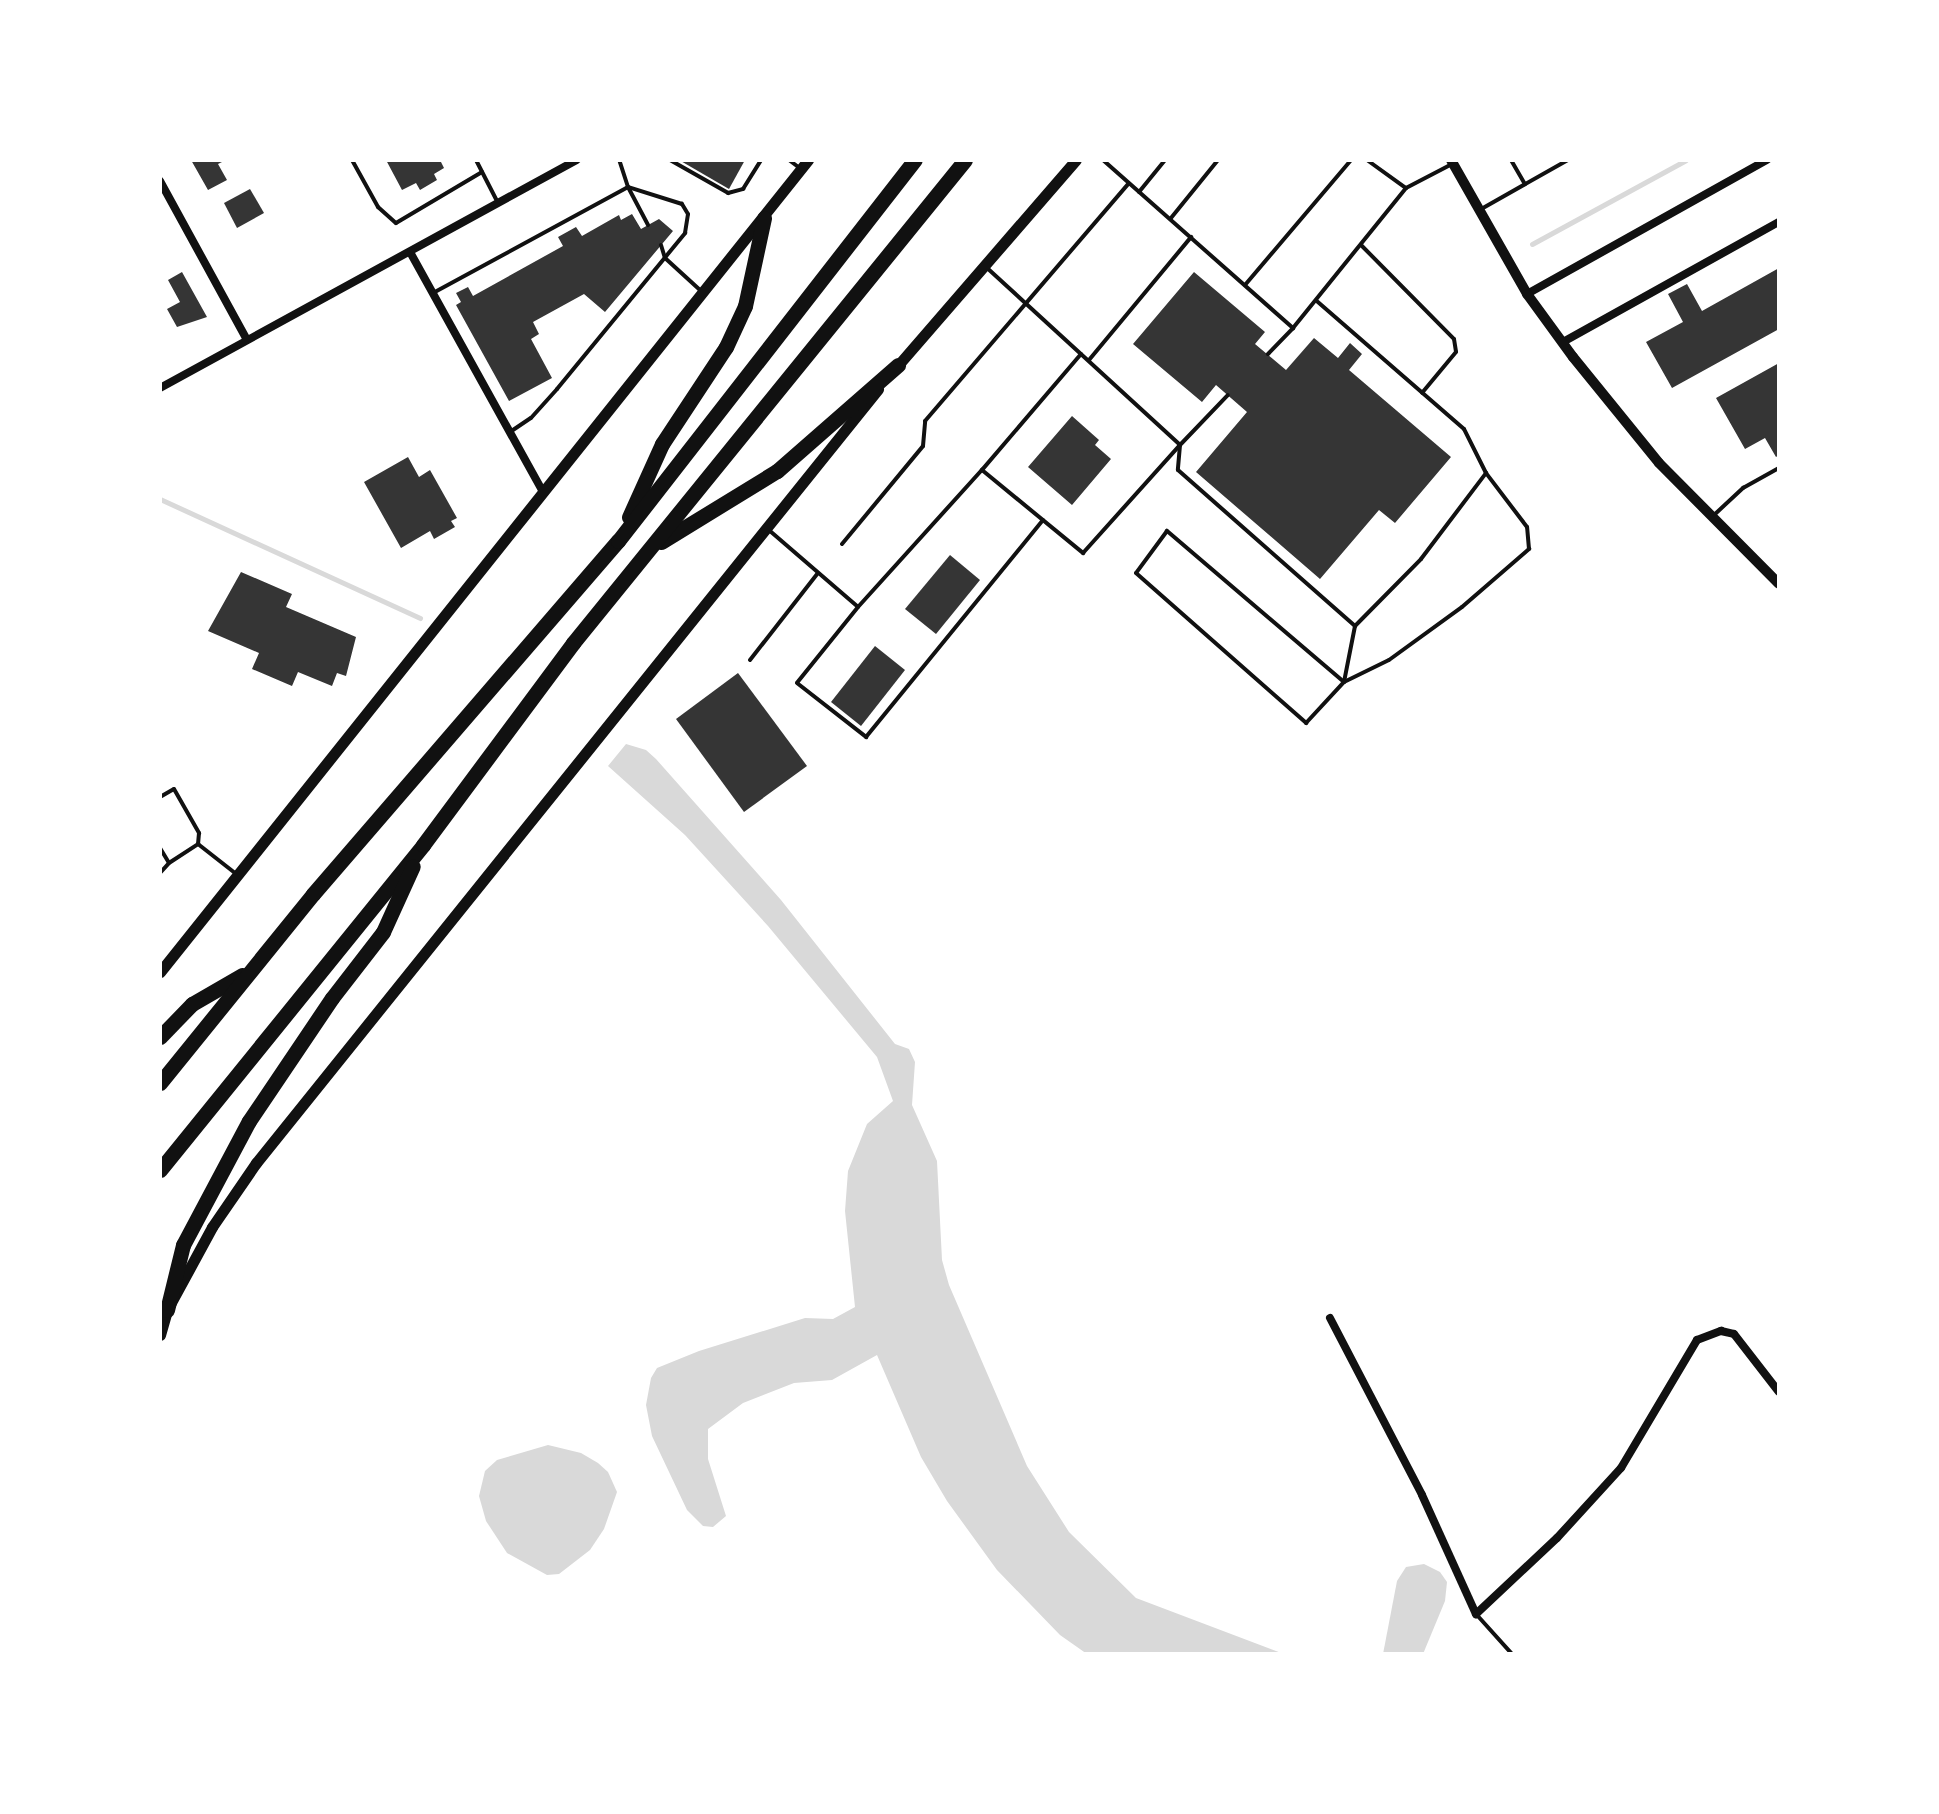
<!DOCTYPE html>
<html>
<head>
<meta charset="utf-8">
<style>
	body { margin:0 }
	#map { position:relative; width:1939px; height:1814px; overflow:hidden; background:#fff; font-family:Mulish,sans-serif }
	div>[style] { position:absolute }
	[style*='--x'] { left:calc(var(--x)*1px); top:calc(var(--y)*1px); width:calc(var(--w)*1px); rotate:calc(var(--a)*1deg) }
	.water>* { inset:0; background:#d9d9d9 }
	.stream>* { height:5px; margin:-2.5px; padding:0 2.5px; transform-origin:2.5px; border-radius:2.5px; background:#d9d9d9 }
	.building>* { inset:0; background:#353535 }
	.service>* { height:4px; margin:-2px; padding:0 2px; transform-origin:2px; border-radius:2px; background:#111 }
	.minor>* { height:8px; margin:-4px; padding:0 4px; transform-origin:4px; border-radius:4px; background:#111 }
	.tertiary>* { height:10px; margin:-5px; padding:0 5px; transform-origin:5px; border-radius:5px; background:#111 }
	.secondary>* { height:11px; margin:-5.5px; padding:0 5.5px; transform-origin:5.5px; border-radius:5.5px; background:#111 }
	.motorway>* { height:15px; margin:-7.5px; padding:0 7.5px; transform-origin:7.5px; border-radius:7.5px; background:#111 }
	span { translate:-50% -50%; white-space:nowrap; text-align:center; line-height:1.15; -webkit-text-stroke:10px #fff; paint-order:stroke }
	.frame { position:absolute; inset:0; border:162px solid #fff; pointer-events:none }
</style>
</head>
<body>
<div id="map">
	<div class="water">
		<div style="clip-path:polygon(626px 744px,646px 750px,656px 759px,781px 900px,895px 1044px,909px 1049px,915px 1062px,912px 1105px,937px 1161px,942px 1260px,949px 1285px,1027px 1466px,1069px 1532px,1136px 1598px,1284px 1654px,1087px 1654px,1060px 1635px,997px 1570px,947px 1501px,921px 1457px,877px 1355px,832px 1380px,794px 1383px,743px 1403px,708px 1429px,708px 1459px,726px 1516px,713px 1527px,703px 1526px,687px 1510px,652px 1436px,646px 1405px,651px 1378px,657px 1368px,699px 1351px,805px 1318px,833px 1319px,855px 1307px,845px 1211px,848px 1171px,867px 1124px,893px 1101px,877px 1057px,768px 926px,685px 835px,608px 766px)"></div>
		<div style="clip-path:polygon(548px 1445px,581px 1453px,598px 1463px,608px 1472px,617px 1492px,604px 1529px,590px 1550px,559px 1574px,547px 1575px,507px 1553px,486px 1521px,479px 1496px,485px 1471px,497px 1460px)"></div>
		<div style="clip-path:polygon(1424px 1564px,1440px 1572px,1447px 1582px,1445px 1601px,1423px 1654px,1383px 1654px,1397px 1581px,1406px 1567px)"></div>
	</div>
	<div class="stream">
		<div style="--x:1532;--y:244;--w:175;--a:-28.6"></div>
		<div style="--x:160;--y:499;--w:286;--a:24.6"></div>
	</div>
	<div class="building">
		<div style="clip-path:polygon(191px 160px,226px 160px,218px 164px,227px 180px,208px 190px)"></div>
		<div style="clip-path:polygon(386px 160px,440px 160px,444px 168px,434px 174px,437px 180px,420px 190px,416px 183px,402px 190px)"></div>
		<div style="clip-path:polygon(679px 160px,745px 160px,729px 189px)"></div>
		<div style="clip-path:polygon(250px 189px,264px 213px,237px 228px,224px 203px)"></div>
		<div style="clip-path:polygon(632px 214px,641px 229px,659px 219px,673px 231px,605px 312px,584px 294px,533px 322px,539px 334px,531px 339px,552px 378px,509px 401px,456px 305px,461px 302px,456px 293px,468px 287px,473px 296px,563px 246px,558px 237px,576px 227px,582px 236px,619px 215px,621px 220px)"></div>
		<div style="clip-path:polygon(1779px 268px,1779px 329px,1672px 388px,1646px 342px,1683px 322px,1668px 294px,1687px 284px,1702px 311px)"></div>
		<div style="clip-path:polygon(182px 272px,207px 317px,177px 327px,167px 309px,180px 302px,168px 280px)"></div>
		<div style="clip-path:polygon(1194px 272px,1265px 332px,1255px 344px,1286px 370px,1314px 338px,1338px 358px,1350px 343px,1362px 354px,1349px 370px,1451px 457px,1395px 523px,1379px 510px,1320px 579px,1196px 472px,1247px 412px,1216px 385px,1202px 402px,1133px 344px)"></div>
		<div style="clip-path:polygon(1779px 363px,1779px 455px,1776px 457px,1765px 438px,1745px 449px,1716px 398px)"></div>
		<div style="clip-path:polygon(1072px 416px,1099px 440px,1095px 445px,1111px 459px,1072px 505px,1028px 467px)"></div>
		<div style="clip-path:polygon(408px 457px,419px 477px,430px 470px,457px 518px,451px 521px,455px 527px,434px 539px,430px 531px,401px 548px,364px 482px)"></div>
		<div style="clip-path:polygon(950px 555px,980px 580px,936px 634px,905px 609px)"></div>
		<div style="clip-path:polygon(241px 572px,292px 594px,286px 607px,356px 637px,346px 676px,337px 673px,332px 686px,298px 672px,292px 686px,252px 669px,259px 653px,208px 631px)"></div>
		<div style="clip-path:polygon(875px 646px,905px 670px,861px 726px,831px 702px)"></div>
		<div style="clip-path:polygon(738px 673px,807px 766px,744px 812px,676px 719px)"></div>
	</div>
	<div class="service">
		<div style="--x:352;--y:160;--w:54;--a:61"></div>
		<div style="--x:378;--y:207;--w:24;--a:42"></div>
		<div style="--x:396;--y:223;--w:100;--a:-30.7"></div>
		<div style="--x:476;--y:160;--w:48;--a:62.9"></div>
		<div style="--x:670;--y:160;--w:67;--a:29.6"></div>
		<div style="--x:728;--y:193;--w:16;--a:-15"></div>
		<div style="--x:743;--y:189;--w:34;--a:-58"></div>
		<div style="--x:789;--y:160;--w:10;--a:37"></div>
		<div style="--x:1103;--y:160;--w:254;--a:41.5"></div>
		<div style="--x:1293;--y:328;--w:180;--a:-51.1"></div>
		<div style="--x:1406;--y:188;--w:52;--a:-27.6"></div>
		<div style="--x:1367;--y:160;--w:48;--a:35.7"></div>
		<div style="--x:1511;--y:160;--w:28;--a:60"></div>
		<div style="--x:628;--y:187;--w:43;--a:62.2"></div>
		<div style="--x:1139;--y:192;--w:41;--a:-50.9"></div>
		<div style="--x:1483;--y:208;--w:98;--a:-29.5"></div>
		<div style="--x:1171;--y:218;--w:75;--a:-51"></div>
		<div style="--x:661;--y:245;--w:14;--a:73"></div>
		<div style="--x:665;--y:258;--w:47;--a:42.4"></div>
		<div style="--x:1361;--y:245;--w:132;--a:45.3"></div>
		<div style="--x:1454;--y:339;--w:13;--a:81"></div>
		<div style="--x:1456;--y:352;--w:53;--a:129.7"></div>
		<div style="--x:986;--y:267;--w:263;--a:42.5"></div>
		<div style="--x:1180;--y:445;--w:69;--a:-46.2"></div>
		<div style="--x:1245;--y:285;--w:164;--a:-49.7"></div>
		<div style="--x:433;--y:293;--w:222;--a:-28.5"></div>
		<div style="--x:628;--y:187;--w:28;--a:-108"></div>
		<div style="--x:1081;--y:354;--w:153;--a:130.5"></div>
		<div style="--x:982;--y:470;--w:131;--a:39.4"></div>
		<div style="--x:1083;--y:553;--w:145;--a:-48.1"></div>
		<div style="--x:1268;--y:354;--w:35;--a:-46"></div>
		<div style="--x:1089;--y:360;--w:160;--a:-50.3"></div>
		<div style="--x:510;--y:432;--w:25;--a:-34"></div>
		<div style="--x:531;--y:418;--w:39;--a:-48"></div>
		<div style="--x:557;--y:389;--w:202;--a:-50.6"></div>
		<div style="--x:685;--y:233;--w:19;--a:-81"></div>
		<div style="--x:688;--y:214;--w:12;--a:-121"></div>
		<div style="--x:682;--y:204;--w:57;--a:-162.5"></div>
		<div style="--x:1180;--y:445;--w:25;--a:95"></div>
		<div style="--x:1178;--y:470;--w:236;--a:41.4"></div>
		<div style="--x:1355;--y:626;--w:94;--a:-45.4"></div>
		<div style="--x:1421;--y:559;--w:108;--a:-52.9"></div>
		<div style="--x:1486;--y:473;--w:49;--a:-116.6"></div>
		<div style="--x:1464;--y:429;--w:194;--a:-139"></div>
		<div style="--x:1714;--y:515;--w:40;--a:-43"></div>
		<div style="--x:1743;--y:488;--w:41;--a:-29.1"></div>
		<div style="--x:770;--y:531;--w:116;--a:40.8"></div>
		<div style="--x:858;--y:607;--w:97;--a:128.8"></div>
		<div style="--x:797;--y:683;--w:88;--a:38"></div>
		<div style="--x:866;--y:737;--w:280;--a:-50.8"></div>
		<div style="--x:842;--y:544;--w:127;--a:-50.4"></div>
		<div style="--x:923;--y:446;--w:25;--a:-85"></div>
		<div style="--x:925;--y:421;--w:313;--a:-49.4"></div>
		<div style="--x:858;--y:607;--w:185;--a:-47.9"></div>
		<div style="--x:1355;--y:626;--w:57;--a:101.1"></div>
		<div style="--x:1344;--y:682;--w:233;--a:-139.5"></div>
		<div style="--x:1167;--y:531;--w:52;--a:126.4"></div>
		<div style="--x:1136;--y:573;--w:227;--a:41.4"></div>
		<div style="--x:1306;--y:723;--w:56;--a:-47.2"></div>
		<div style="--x:1344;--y:682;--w:50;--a:-26.1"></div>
		<div style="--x:1389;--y:660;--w:90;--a:-36"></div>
		<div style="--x:1462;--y:607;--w:89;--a:-40.9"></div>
		<div style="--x:1529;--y:549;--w:22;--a:-95"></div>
		<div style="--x:1527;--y:527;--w:68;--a:-127.2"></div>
		<div style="--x:750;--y:660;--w:110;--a:-52"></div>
		<div style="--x:160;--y:797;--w:16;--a:-30"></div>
		<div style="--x:174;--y:789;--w:51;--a:60.4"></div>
		<div style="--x:199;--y:833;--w:11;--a:95"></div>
		<div style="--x:198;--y:844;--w:47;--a:38.1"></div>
		<div style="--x:160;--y:848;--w:17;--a:59"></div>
		<div style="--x:169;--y:863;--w:35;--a:-33"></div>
		<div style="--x:160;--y:873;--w:13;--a:-48"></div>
		<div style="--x:1476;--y:1614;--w:54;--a:48"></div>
	</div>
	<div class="minor">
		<div style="--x:160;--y:181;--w:181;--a:61.3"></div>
		<div style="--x:410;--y:252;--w:274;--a:61"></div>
		<div style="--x:1527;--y:294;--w:275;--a:-29.2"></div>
		<div style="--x:1563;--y:342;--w:247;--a:-29.1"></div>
		<div style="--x:160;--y:388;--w:475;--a:-28.7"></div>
		<div style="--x:1330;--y:1318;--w:199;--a:62.5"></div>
		<div style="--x:1422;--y:1495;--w:131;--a:65.6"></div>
		<div style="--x:1476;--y:1614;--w:111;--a:-43.2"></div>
		<div style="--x:1557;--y:1538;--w:95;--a:-47.6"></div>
		<div style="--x:1621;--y:1468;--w:149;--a:-59.3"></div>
		<div style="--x:1697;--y:1340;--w:26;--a:-21"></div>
		<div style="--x:1721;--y:1331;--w:13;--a:13"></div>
		<div style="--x:1734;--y:1334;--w:73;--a:52.2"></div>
	</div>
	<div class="tertiary">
		<div style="--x:1451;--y:160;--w:154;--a:60.4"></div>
		<div style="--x:1527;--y:294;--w:78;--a:53.9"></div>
		<div style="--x:1573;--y:357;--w:136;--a:50.9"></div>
		<div style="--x:1659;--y:463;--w:170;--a:45.2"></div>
	</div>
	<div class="secondary">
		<div style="--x:893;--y:371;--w:279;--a:-49.1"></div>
		<div style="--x:160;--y:972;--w:1039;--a:-51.41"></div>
		<div style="--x:160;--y:1335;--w:26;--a:-74"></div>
		<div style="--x:167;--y:1310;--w:94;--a:-61.5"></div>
		<div style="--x:212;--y:1227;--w:78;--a:-55.5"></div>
		<div style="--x:256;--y:1163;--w:993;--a:-51.21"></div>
	</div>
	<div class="motorway">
		<div style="--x:629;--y:517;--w:80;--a:-65.7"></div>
		<div style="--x:662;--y:444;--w:116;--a:-56.6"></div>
		<div style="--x:726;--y:347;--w:45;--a:-65.1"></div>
		<div style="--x:745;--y:306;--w:90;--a:-77.8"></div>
		<div style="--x:661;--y:542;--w:136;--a:-31.5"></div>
		<div style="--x:777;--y:471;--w:161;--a:-41.2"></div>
		<div style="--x:160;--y:1037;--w:46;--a:-45.9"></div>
		<div style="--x:192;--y:1004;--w:58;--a:-30.1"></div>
		<div style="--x:160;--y:1083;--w:243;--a:-51"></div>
		<div style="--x:313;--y:894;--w:467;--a:-49.2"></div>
		<div style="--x:618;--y:541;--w:483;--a:-52.1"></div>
		<div style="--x:160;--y:1170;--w:418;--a:-51"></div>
		<div style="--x:423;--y:845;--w:252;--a:-53.4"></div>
		<div style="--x:573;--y:643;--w:622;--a:-50.94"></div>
		<div style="--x:167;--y:1310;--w:67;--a:-76.2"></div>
		<div style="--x:183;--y:1245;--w:140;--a:-62"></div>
		<div style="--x:249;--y:1121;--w:148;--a:-56"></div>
		<div style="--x:332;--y:998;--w:83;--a:-52.3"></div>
		<div style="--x:383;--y:932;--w:72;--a:-65.6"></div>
	</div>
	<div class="frame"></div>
</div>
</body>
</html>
